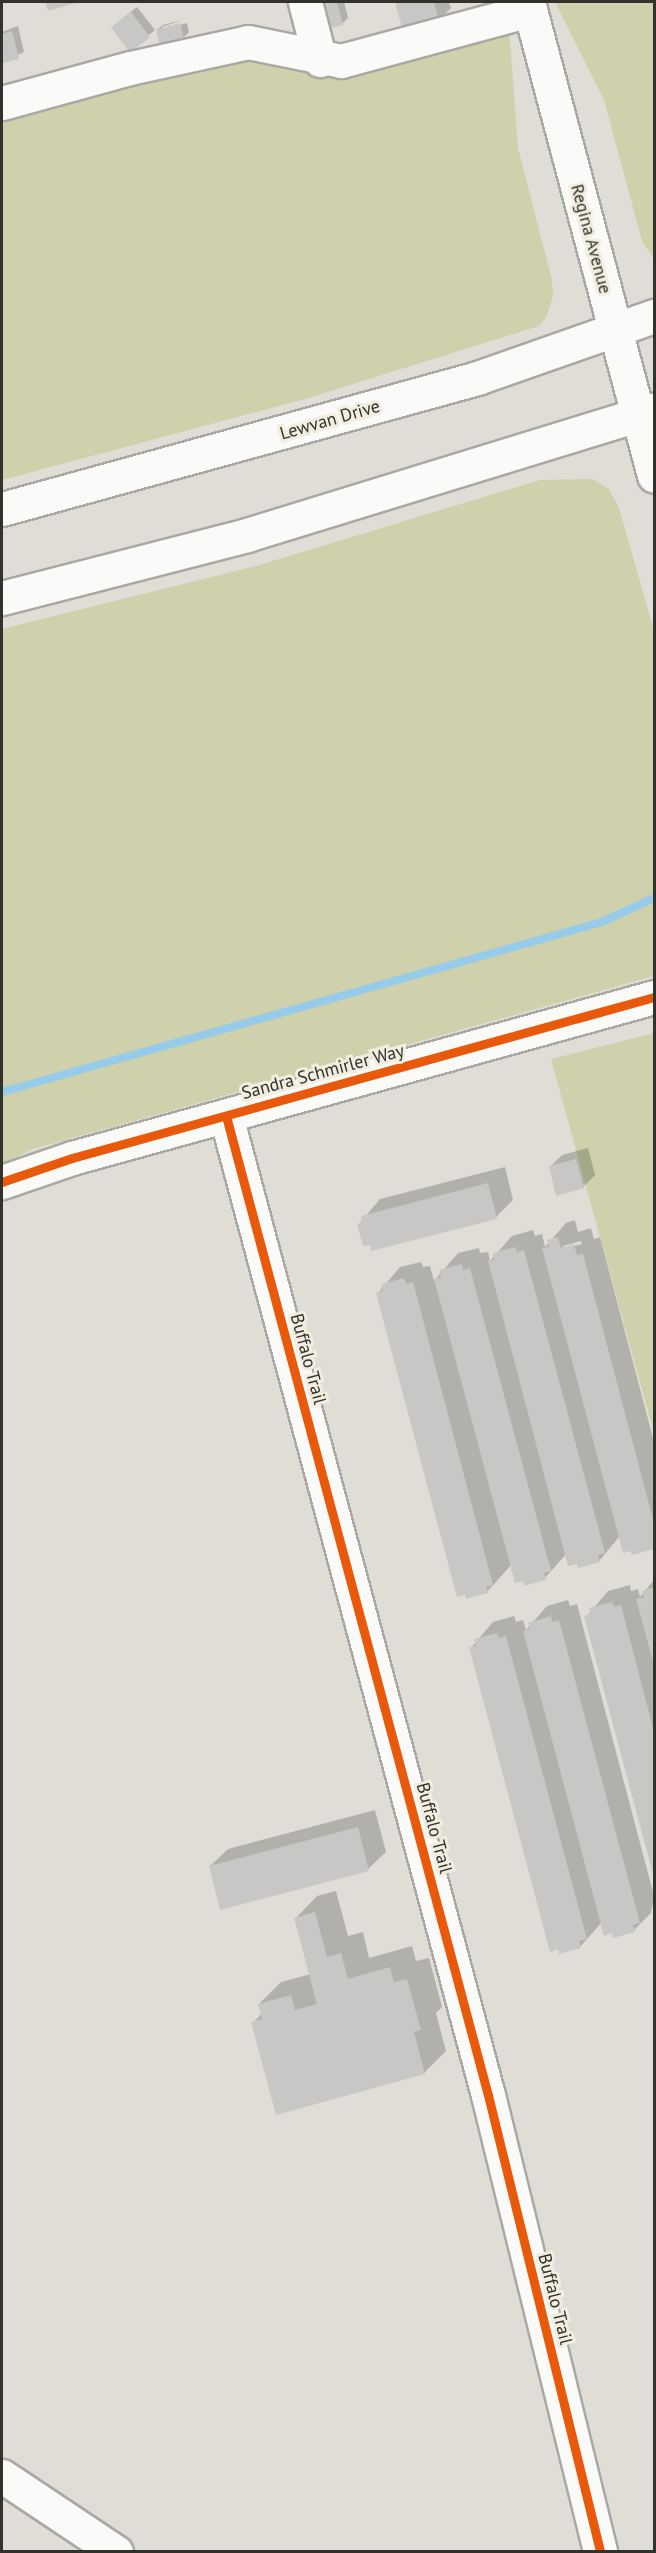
<!DOCTYPE html>
<html>
<head>
<meta charset="utf-8">
<style>
	body { margin:0 }
	#map { position:relative; width:656px; height:2553px; overflow:hidden; background:#dfddd6; font-family:"PT Sans",sans-serif }
	div>[style] { position:absolute }
	[style*='--x'] { left:calc(var(--x)*1px); top:calc(var(--y)*1px); width:calc(var(--w)*1px); rotate:calc(var(--a)*1deg) }
	.green>* { inset:0; background:#ced1ab }
	.shadow>* { inset:0; background:#0003 }
	.stream>* { height:8px; margin:-4px; padding:0 4px; transform-origin:4px; border-radius:4px; background:#97cbea }
	.building>* { inset:0; background:#c8c7c6 }
	.roads { filter:drop-shadow(2px 0 #aaa8a3) drop-shadow(-2px 0 #aaa8a3) drop-shadow(0 2px #aaa8a3) drop-shadow(0 -2px #aaa8a3) }
	.minor>* { height:33px; margin:-16.5px; padding:0 16.5px; transform-origin:16.5px; border-radius:16.5px; background:#fafaf9 }
	.major>* { height:33px; margin:-16.5px; padding:0 16.5px; transform-origin:16.5px; border-radius:16.5px; background:#fafaf9 }
	.cycleway>* { height:9px; margin:-4.5px; padding:0 4.5px; transform-origin:4.5px; border-radius:4.5px; background:#e8590c }
	span { translate:-50% -50%; white-space:nowrap; text-align:center; line-height:1.15; -webkit-text-stroke:6px #f1eddf; paint-order:stroke }
	.street-label { font-size:18px; color:#32312c }
	.frame { position:absolute; inset:0; border:3px solid #32312c; pointer-events:none }
</style>
</head>
<body>
<div id="map">
	<div class="green">
		<div style="clip-path:polygon(555px 2px,654px 2px,654px 259px,642px 241px,604px 100px)"></div>
		<div style="clip-path:polygon(509px 27px,518px 148px,552px 280px,553px 296px,547px 316px,539px 326px,305px 399px,2px 480px,2px 115px,222px 52px,268px 57px)"></div>
		<div style="clip-path:polygon(592px 479px,609px 489px,619px 508px,654px 631px,654px 976px,33px 1149px,2px 1164px,2px 629px,256px 566px,540px 480px)"></div>
		<div style="clip-path:polygon(654px 1033px,654px 1433px,551px 1059px)"></div>
	</div>
	<div class="shadow">
		<div style="clip-path:polygon(326px 2px,344px 2px,348px 18px,342px 24px,322px 5px)"></div>
		<div style="clip-path:polygon(397px 2px,449px 2px,451px 8px,439px 20px,404px 29px)"></div>
		<div style="clip-path:polygon(137px 7px,155px 30px,131px 50px,118px 22px)"></div>
		<div style="clip-path:polygon(185px 19px,162px 27px,162px 30px,187px 23px,189px 32px,183px 38px,157px 30px,163px 25px)"></div>
		<div style="clip-path:polygon(18px 26px,24px 52px,4px 61px,2px 32px)"></div>
		<div style="clip-path:polygon(588px 1148px,595px 1175px,583px 1187px,550px 1167px,562px 1155px)"></div>
		<div style="clip-path:polygon(505px 1167px,513px 1200px,496px 1217px,359px 1224px,380px 1199px)"></div>
		<div style="clip-path:polygon(evenodd,575px 1220px,578px 1232px,591px 1228px,594px 1239px,600px 1237px,654px 1442px,654px 1546px,620px 1536px,599px 1561px,578px 1562px,567px 1553px,545px 1578px,511px 1565px,487px 1592px,378px 1293px,400px 1267px,421px 1262px,423px 1267px,430px 1266px,434px 1281px,458px 1253px,479px 1248px,480px 1253px,488px 1252px,490px 1261px,512px 1236px,533px 1230px,535px 1236px,542px 1234px,545px 1247px,566px 1223px,575px 1220px,581px 1241px,582px 1244px,563px 1249px,563px 1246px,581px 1241px)"></div>
		<div style="clip-path:polygon(654px 1580px,654px 1875px,586px 1617px,608px 1591px,630px 1585px,631px 1591px,638px 1589px,640px 1597px)"></div>
		<div style="clip-path:polygon(568px 1600px,570px 1606px,577px 1604px,654px 1896px,651px 1913px,634px 1930px,613px 1932px,602px 1922px,580px 1947px,471px 1648px,493px 1622px,514px 1616px,516px 1622px,523px 1620px,526px 1630px,547px 1606px)"></div>
		<div style="clip-path:polygon(375px 1810px,386px 1852px,368px 1869px,210px 1866px,228px 1849px)"></div>
		<div style="clip-path:polygon(336px 1891px,348px 1936px,363px 1932px,369px 1958px,412px 1946px,416px 1961px,429px 1958px,442px 2007px,436px 2013px,446px 2051px,424px 2073px,253px 2023px,262px 2013px,259px 2004px,281px 1982px,311px 1974px,296px 1918px,317px 1896px)"></div>
	</div>
	<div class="stream">
		<div style="--x:2;--y:1092;--w:624;--a:-15.82"></div>
		<div style="--x:602;--y:922;--w:57;--a:-24.8"></div>
	</div>
	<div class="building">
		<div style="clip-path:polygon(45px 2px,79px 2px,48px 11px)"></div>
		<div style="clip-path:polygon(332px 2px,337px 2px,343px 25px,327px 29px,321px 4px)"></div>
		<div style="clip-path:polygon(395px 2px,434px 2px,439px 21px,403px 31px)"></div>
		<div style="clip-path:polygon(131px 12px,150px 37px,130px 53px,111px 27px)"></div>
		<div style="clip-path:polygon(180px 23px,184px 39px,160px 46px,156px 30px)"></div>
		<div style="clip-path:polygon(12px 31px,19px 59px,3px 63px,2px 34px)"></div>
		<div style="clip-path:polygon(576px 1159px,584px 1188px,556px 1196px,549px 1166px)"></div>
		<div style="clip-path:polygon(488px 1183px,497px 1219px,371px 1251px,370px 1245px,363px 1246px,357px 1224px,362px 1222px,361px 1216px)"></div>
		<div style="clip-path:polygon(558px 1237px,561px 1248px,574px 1244px,577px 1255px,583px 1254px,654px 1523px,654px 1549px,632px 1555px,631px 1551px,623px 1553px,542px 1248px,549px 1247px,547px 1240px)"></div>
		<div style="clip-path:polygon(516px 1247px,517px 1252px,524px 1250px,605px 1553px,598px 1555px,600px 1562px,578px 1568px,577px 1564px,568px 1566px,488px 1261px,494px 1260px,493px 1253px)"></div>
		<div style="clip-path:polygon(462px 1264px,463px 1270px,470px 1268px,551px 1571px,544px 1573px,546px 1580px,524px 1586px,523px 1581px,515px 1583px,434px 1279px,441px 1277px,439px 1270px)"></div>
		<div style="clip-path:polygon(404px 1278px,406px 1284px,413px 1282px,493px 1585px,486px 1587px,488px 1593px,466px 1599px,465px 1595px,457px 1597px,376px 1293px,383px 1291px,381px 1284px)"></div>
		<div style="clip-path:polygon(654px 1587px,654px 1665px,636px 1599px,644px 1597px,642px 1591px)"></div>
		<div style="clip-path:polygon(612px 1602px,614px 1607px,621px 1605px,654px 1732px,654px 1878px,584px 1616px,591px 1614px,589px 1608px)"></div>
		<div style="clip-path:polygon(551px 1616px,552px 1622px,559px 1620px,640px 1923px,633px 1925px,635px 1932px,613px 1938px,612px 1933px,604px 1936px,523px 1631px,530px 1629px,528px 1623px)"></div>
		<div style="clip-path:polygon(497px 1633px,499px 1638px,506px 1636px,587px 1939px,579px 1941px,581px 1948px,559px 1954px,558px 1949px,550px 1952px,469px 1647px,476px 1646px,474px 1639px)"></div>
		<div style="clip-path:polygon(358px 1827px,369px 1871px,220px 1910px,209px 1866px)"></div>
		<div style="clip-path:polygon(315px 1912px,327px 1957px,341px 1953px,348px 1979px,390px 1967px,394px 1982px,407px 1979px,421px 2030px,414px 2032px,425px 2074px,276px 2115px,251px 2022px,262px 2019px,258px 2004px,291px 1995px,295px 2010px,317px 2004px,294px 1918px)"></div>
	</div>
	<div class="roads">
		<div class="minor">
			<div style="--x:305;--y:2;--w:60;--a:75.5"></div>
			<div style="--x:528;--y:2;--w:490;--a:75.1"></div>
			<div style="--x:2;--y:103;--w:133;--a:-15.3"></div>
			<div style="--x:130;--y:68;--w:121;--a:-12.4"></div>
			<div style="--x:248;--y:42;--w:95;--a:11.5"></div>
			<div style="--x:341;--y:61;--w:196;--a:-15.1"></div>
			<div style="--x:226;--y:1116;--w:1013;--a:75.02"></div>
			<div style="--x:488;--y:2095;--w:471;--a:76.2"></div>
			<div style="--x:2;--y:1182;--w:74;--a:-18.9"></div>
			<div style="--x:72;--y:1158;--w:604;--a:-15.46"></div>
			<div style="--x:2;--y:2476;--w:137;--a:33.7"></div>
		</div>
		<div class="major">
			<div style="--x:2;--y:509;--w:493;--a:-15.4"></div>
			<div style="--x:477;--y:378;--w:188;--a:-19.3"></div>
			<div style="--x:2;--y:598;--w:253;--a:-14.4"></div>
			<div style="--x:247;--y:535;--w:426;--a:-17.1"></div>
		</div>
	</div>
	<div class="cycleway">
		<div style="--x:226;--y:1116;--w:1013;--a:75.02"></div>
		<div style="--x:488;--y:2095;--w:471;--a:76.2"></div>
		<div style="--x:2;--y:1182;--w:74;--a:-18.9"></div>
		<div style="--x:72;--y:1158;--w:604;--a:-15.46"></div>
	</div>
	<div class="street-label">
		<span style="left:591px;top:239px;rotate:75deg">Regina Avenue</span>
		<span style="left:330px;top:420px;rotate:-16deg">Lewvan Drive</span>
		<span style="left:323px;top:1072px;rotate:-15deg">Sandra Schmirler Way</span>
		<span style="left:308px;top:1359px;rotate:75deg">Buffalo Trail</span>
		<span style="left:434px;top:1828px;rotate:75deg">Buffalo Trail</span>
		<span style="left:555px;top:2299px;rotate:76deg">Buffalo Trail</span>
	</div>
	<div class="frame"></div>
</div>
</body>
</html>
